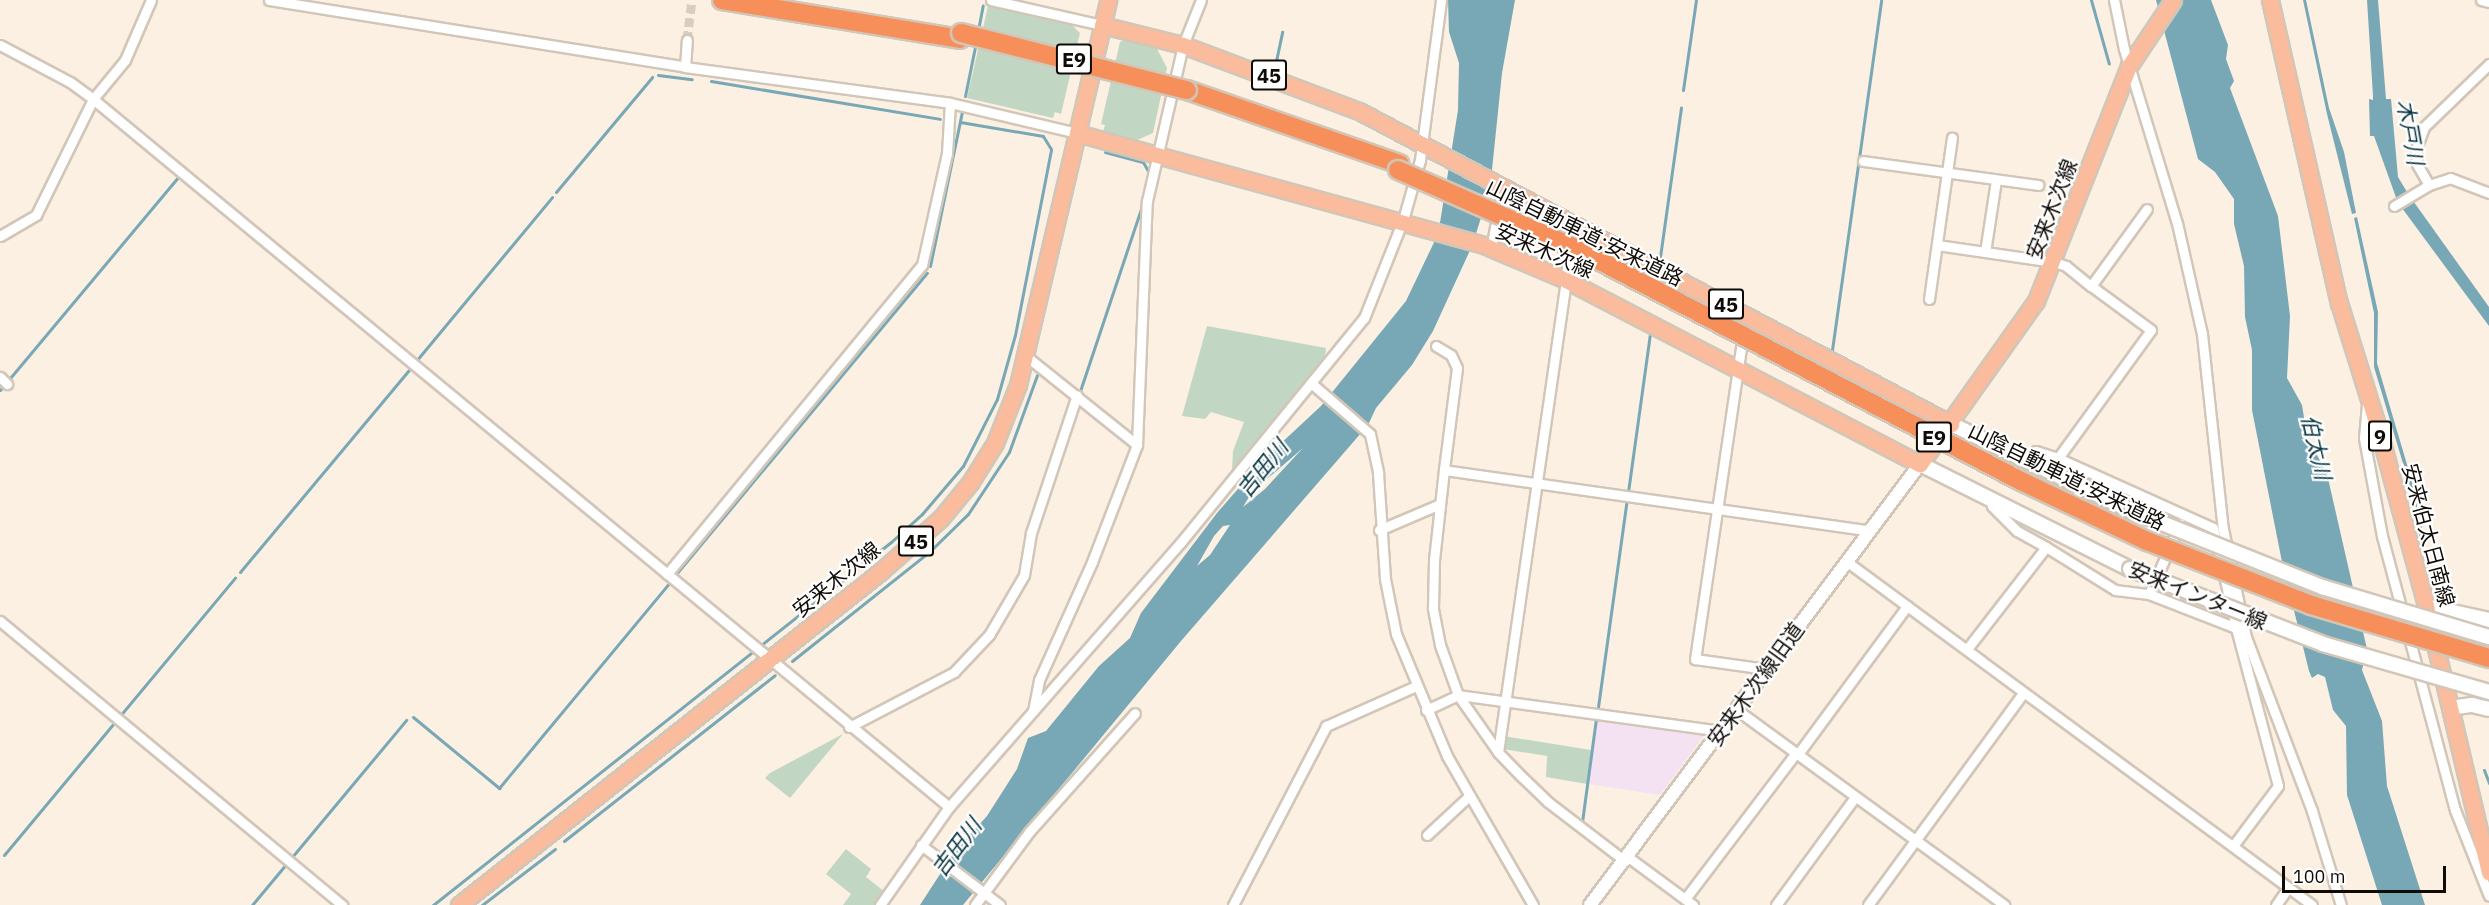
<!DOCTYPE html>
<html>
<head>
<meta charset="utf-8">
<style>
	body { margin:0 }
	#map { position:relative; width:2489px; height:905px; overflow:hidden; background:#fbf0e1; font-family:"IBM Plex Sans","Noto Sans JP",sans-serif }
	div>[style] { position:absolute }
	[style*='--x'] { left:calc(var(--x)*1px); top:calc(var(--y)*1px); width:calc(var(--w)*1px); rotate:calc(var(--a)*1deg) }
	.commercial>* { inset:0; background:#f4e1f1 }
	.green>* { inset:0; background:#c1d7c3 }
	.water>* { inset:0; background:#78a7b6 }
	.stream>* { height:3px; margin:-1.5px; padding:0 1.5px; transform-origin:1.5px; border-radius:1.5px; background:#78a7b6 }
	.minor-tunnel>* { height:9px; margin-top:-4.5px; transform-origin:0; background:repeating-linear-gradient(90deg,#d8cec0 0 9px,transparent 0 13.5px) }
	.roads { filter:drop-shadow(2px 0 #d1c6b8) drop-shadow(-2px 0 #d1c6b8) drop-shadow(0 2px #d1c6b8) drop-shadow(0 -2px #d1c6b8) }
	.minor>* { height:9px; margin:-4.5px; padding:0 4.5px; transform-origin:4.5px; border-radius:4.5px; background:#fff }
	.tertiary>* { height:12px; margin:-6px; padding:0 6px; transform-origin:6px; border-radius:6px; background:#fff }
	.secondary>* { height:14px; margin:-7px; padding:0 7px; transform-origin:7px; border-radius:7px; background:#fff }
	.primary>* { height:15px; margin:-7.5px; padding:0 7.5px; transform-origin:7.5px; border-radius:7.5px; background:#fabc9c }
	.motorway>* { height:18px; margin:-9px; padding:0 9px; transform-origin:9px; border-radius:9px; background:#f68f5a }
	.bridges { filter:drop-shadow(2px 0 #d1c6b8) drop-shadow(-2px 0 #d1c6b8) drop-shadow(0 2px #d1c6b8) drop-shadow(0 -2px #d1c6b8) }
	.secondary-bridge>* { height:14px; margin:-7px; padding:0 7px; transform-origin:7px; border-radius:7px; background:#fff }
	.motorway-bridge>* { height:18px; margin:-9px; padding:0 9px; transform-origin:9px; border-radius:9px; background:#f68f5a }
	span { translate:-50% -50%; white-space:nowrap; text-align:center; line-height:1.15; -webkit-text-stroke:4.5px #fff; paint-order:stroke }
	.shield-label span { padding:2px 4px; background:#fff; border:2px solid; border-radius:4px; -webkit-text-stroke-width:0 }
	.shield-label { font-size:20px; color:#0f0b07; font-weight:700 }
	.street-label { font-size:21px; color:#0f0b07 }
	.water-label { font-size:22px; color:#0a3743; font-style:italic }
	.scale { position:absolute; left:2282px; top:866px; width:164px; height:27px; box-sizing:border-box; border:3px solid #0f0b07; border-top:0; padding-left:8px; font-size:18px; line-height:21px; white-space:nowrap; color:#0f0b07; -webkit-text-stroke:4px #fff; paint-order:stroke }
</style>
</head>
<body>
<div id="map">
	<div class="commercial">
		<div style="clip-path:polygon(1598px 717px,1705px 732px,1705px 734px,1660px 795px,1589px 784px)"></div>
	</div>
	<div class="green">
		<div style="clip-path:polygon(988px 6px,1072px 25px,1080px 33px,1061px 114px,1055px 112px,1053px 118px,967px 98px)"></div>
		<div style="clip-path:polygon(1126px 39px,1155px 45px,1167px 68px,1153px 133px,1135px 141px,1103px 132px,1105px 125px,1101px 124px,1120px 42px)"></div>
		<div style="clip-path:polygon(1207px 326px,1326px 348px,1325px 358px,1232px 470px,1233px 451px,1244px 422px,1211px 412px,1205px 419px,1182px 416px)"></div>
		<div style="clip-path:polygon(843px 734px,790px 798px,765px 778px,770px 773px)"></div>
		<div style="clip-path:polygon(1503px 736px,1591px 750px,1587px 784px,1546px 777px,1547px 756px,1503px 749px)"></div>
		<div style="clip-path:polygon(846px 849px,871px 869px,866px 877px,885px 892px,874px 905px,843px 905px,851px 894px,826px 874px)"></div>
	</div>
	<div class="water">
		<div style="clip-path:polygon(1448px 0,1515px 0,1502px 73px,1490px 189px,1474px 240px,1439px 229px,1458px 110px,1459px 63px,1449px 32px)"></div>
		<div style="clip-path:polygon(2156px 0,2211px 0,2228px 45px,2226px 59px,2234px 81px,2230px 88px,2278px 216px,2290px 316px,2287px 378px,2302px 405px,2307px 436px,2327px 474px,2367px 649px,2362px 670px,2382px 721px,2387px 786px,2425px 905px,2382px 905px,2347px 795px,2346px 726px,2333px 710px,2325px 677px,2318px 674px,2312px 678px,2309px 671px,2282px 562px,2252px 410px,2252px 350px,2245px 317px,2244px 266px,2234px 224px,2234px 199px,2215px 172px,2198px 159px)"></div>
		<div style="clip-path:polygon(2303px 0,2306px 0,2329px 108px,2344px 152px,2356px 213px,2352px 214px,2327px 114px)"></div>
		<div style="clip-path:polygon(2367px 0,2378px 0,2386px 99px,2391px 99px,2398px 177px,2410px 197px,2398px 203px,2374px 136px,2370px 136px,2369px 99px,2373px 100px,2373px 96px)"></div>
		<div style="clip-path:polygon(2411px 198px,2489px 307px,2489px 326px,2399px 204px)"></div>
		<div style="clip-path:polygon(2357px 217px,2378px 312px,2377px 363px,2411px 478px,2424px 538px,2420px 539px,2408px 480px,2374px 367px,2374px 313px,2354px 218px)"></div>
		<div style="clip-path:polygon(evenodd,1438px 234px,1472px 246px,1433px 331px,1412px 365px,1376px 408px,1368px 425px,1181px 641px,963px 905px,920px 905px,955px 851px,987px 816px,1017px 769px,1028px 738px,1046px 731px,1099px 666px,1130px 638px,1141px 613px,1217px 513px,1264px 459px,1321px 406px,1406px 301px,1438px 234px,1303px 448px,1265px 489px,1243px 507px,1252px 492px,1303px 448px,1438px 234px,1230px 525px,1210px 555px,1197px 566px,1214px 536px,1223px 526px,1230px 525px)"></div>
	</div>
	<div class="stream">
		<div style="--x:2091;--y:0;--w:66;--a:74.3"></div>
		<div style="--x:978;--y:30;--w:25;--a:-79"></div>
		<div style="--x:1276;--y:61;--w:30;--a:-78"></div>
		<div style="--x:658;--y:75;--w:34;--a:7"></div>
		<div style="--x:711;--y:81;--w:232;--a:9.4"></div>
		<div style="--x:1683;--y:90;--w:91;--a:-81.8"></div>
		<div style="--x:965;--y:96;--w:55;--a:-78.5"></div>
		<div style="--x:1105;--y:152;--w:39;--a:15"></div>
		<div style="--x:1143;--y:162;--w:13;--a:61"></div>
		<div style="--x:186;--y:172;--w:228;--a:39.1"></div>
		<div style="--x:556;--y:192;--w:150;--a:-50.1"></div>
		<div style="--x:1660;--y:257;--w:151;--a:-82"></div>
		<div style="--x:930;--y:266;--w:157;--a:-78.3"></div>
		<div style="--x:1832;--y:350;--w:353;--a:-82"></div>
		<div style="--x:416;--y:361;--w:213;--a:-50.3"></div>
		<div style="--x:0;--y:390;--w:280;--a:-50.1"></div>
		<div style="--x:1079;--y:394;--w:201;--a:-71.5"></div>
		<div style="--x:1628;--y:492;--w:160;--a:-82.1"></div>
		<div style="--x:240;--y:572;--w:263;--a:-50.1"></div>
		<div style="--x:676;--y:574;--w:392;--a:-50.2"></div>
		<div style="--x:792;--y:661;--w:174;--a:-38.5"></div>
		<div style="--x:928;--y:553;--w:56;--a:-44.3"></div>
		<div style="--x:968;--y:514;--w:74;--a:-56.5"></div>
		<div style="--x:1009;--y:452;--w:82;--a:-70"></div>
		<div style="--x:1598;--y:707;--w:211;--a:-82.1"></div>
		<div style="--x:413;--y:717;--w:112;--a:39.5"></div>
		<div style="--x:499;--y:788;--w:266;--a:-50.3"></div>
		<div style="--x:2484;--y:770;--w:14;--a:69"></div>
		<div style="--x:1582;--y:822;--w:104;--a:-82.3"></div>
		<div style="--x:564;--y:841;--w:268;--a:-38.2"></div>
		<div style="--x:4;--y:855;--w:361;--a:-50.2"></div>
		<div style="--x:252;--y:905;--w:241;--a:-50.2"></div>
		<div style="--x:433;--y:905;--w:584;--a:-38.4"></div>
		<div style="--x:891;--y:542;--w:42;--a:-42.1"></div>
		<div style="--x:922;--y:514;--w:63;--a:-49.5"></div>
		<div style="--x:963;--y:466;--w:75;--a:-63.1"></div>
		<div style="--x:997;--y:399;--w:66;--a:-74.3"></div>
		<div style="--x:1015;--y:335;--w:189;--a:-79"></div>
		<div style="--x:1051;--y:149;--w:15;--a:-122"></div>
		<div style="--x:1043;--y:136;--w:84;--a:-170.4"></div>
		<div style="--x:482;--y:905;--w:92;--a:-37.5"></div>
	</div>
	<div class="minor-tunnel">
		<div style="--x:687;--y:40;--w:40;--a:-82.9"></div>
	</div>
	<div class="roads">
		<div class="minor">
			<div style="--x:269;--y:0;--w:421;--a:9.1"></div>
			<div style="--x:685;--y:67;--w:267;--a:7.7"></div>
			<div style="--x:950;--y:103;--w:130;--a:13.3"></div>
			<div style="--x:991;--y:0;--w:114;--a:12.7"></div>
			<div style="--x:2114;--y:0;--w:50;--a:78.5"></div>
			<div style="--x:2124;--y:49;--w:182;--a:73.1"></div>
			<div style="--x:2177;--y:223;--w:114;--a:77.3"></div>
			<div style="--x:2202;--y:334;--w:196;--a:83.9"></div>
			<div style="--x:2223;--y:529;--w:110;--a:78"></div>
			<div style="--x:2246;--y:637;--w:186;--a:69.2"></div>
			<div style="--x:2312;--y:811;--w:98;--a:72.9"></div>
			<div style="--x:2481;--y:0;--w:8;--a:14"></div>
			<div style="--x:0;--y:45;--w:79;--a:27.9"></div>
			<div style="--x:70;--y:82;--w:29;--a:36"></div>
			<div style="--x:93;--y:99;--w:1111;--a:39.59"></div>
			<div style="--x:685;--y:67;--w:27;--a:-86"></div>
			<div style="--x:1863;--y:161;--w:177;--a:7.8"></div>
			<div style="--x:2429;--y:185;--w:22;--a:-18"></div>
			<div style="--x:2450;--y:178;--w:42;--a:21"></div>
			<div style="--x:2394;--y:206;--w:41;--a:-31"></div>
			<div style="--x:2429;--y:185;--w:24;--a:-120"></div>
			<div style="--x:2417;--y:164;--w:15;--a:-94"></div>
			<div style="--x:2416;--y:149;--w:23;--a:-70"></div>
			<div style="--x:2424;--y:127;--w:91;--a:-44.1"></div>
			<div style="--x:0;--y:236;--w:42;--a:-30.3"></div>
			<div style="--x:36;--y:215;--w:129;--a:-63.8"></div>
			<div style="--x:93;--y:99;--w:50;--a:-50.6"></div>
			<div style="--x:125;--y:60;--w:65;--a:-66.6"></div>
			<div style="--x:1937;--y:245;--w:118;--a:8.3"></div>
			<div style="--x:2054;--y:262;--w:13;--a:18"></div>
			<div style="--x:2066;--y:266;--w:32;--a:39"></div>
			<div style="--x:1491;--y:248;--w:62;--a:-78.9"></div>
			<div style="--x:1985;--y:252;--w:73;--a:-81.3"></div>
			<div style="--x:1929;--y:299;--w:163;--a:-81.9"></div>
			<div style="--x:1746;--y:314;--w:349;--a:98.4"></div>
			<div style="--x:1695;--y:659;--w:72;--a:8"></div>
			<div style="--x:1436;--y:346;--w:17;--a:31"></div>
			<div style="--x:1451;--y:355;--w:14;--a:65"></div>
			<div style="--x:1457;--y:368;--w:103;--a:97.3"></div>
			<div style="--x:1026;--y:356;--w:142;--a:38.7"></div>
			<div style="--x:0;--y:377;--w:10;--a:45"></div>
			<div style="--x:1311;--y:383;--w:78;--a:40.8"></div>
			<div style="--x:1370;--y:434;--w:40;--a:78"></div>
			<div style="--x:1378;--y:473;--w:106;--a:86.2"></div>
			<div style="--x:1385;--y:579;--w:56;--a:78.7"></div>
			<div style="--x:1396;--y:634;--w:132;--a:67.3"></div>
			<div style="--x:1447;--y:756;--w:172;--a:60"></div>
			<div style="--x:2367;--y:404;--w:34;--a:95"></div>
			<div style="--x:2364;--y:438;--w:100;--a:79.6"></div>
			<div style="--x:2382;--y:536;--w:284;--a:75.1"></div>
			<div style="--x:2455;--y:810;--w:92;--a:68.4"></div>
			<div style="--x:2058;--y:458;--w:158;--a:-54"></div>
			<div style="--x:2151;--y:330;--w:74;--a:-143.7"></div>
			<div style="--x:2091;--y:286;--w:95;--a:-54"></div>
			<div style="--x:2022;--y:459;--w:16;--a:-30"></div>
			<div style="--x:2036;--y:451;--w:23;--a:18"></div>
			<div style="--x:2058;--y:458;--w:170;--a:24.3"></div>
			<div style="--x:2213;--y:528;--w:103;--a:77"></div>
			<div style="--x:1379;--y:530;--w:66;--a:-23.1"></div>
			<div style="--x:2046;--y:547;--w:81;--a:31.9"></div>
			<div style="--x:2115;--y:590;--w:34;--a:7"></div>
			<div style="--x:2149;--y:594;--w:93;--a:21.3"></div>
			<div style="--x:2236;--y:628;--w:163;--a:75.1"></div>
			<div style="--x:2278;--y:786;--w:75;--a:126.9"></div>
			<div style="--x:1846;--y:561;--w:579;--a:36.43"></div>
			<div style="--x:667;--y:574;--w:401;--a:-50.5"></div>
			<div style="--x:922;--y:265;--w:115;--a:-77.4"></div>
			<div style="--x:947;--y:153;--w:50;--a:-86.6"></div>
			<div style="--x:2149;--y:594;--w:77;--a:-66.1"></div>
			<div style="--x:0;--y:621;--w:445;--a:39.7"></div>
			<div style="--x:1967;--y:649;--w:129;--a:-52.2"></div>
			<div style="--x:2046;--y:547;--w:33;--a:-151"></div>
			<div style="--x:2017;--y:531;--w:35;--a:-135"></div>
			<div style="--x:1992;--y:506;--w:7;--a:-90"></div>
			<div style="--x:1426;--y:710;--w:35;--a:-25"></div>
			<div style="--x:1458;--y:695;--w:265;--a:7.8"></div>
			<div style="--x:1737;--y:710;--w:331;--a:36.1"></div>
			<div style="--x:1033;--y:711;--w:32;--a:-79"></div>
			<div style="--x:1039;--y:680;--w:129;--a:-65.8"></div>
			<div style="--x:1092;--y:562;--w:125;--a:-69"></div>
			<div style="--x:1137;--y:445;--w:244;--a:-87.7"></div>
			<div style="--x:1147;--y:201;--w:160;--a:-77"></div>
			<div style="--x:1183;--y:45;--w:48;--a:-68.2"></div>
			<div style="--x:849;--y:727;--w:119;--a:-27.6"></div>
			<div style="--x:954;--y:672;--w:51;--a:-46.6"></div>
			<div style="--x:989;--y:635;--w:69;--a:-59.7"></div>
			<div style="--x:1024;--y:575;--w:43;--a:-80.5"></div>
			<div style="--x:1031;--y:533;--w:145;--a:-71.6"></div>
			<div style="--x:1498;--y:752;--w:477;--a:-81.8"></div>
			<div style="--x:1566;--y:280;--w:58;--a:-86.1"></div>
			<div style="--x:1798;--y:754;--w:184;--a:-53.6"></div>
			<div style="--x:1427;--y:835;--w:57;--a:-42.9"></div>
			<div style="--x:921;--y:845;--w:99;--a:37.2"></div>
			<div style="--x:1628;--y:857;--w:81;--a:36.4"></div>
			<div style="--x:1625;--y:861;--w:97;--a:-142.5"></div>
			<div style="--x:1548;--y:802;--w:37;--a:-136"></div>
			<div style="--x:1521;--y:776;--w:33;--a:-134"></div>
			<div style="--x:1498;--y:752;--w:70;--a:-125.1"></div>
			<div style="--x:1458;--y:695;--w:53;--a:-109.8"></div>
			<div style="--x:1440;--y:645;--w:38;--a:-101"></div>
			<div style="--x:1433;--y:608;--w:48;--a:-88.8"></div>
			<div style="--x:1434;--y:560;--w:91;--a:-83.7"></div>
			<div style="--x:1444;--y:470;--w:430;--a:8.1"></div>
			<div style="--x:1685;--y:899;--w:183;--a:-52.8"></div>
			<div style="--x:880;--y:905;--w:120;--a:-54.9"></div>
			<div style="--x:949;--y:807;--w:352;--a:-48.8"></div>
			<div style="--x:1181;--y:542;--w:289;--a:-50.8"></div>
			<div style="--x:1364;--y:318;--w:105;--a:-68.3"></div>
			<div style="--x:1403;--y:220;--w:62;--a:-74.2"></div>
			<div style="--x:1420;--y:160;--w:161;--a:-82.5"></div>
			<div style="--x:975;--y:905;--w:91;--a:-53.5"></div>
			<div style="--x:1029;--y:832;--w:159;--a:-48.3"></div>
			<div style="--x:1233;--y:905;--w:202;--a:-62.5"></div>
			<div style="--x:1326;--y:726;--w:98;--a:-24"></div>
			<div style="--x:1776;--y:905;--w:134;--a:-53.8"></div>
			<div style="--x:1868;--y:905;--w:263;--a:-53.8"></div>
			<div style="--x:2276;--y:905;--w:21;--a:-55"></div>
		</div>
		<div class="tertiary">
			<div style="--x:1590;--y:905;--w:551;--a:-53.19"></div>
		</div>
		<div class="secondary">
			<div style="--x:1951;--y:424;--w:201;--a:25.7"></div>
			<div style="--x:1920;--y:464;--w:235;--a:26.6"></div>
			<div style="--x:2426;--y:606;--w:65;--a:12.5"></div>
			<div style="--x:2450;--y:708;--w:22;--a:-8"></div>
			<div style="--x:2472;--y:705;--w:17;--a:13"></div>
		</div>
		<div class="primary">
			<div style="--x:2270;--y:0;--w:311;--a:77.2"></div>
			<div style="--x:2339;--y:303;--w:138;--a:72.7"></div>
			<div style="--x:2380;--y:435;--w:177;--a:74.9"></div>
			<div style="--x:2426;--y:606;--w:274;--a:76.7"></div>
			<div style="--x:1102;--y:25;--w:83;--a:13.9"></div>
			<div style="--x:1183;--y:45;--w:188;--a:20.6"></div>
			<div style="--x:1359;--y:111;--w:670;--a:27.87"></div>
			<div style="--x:1077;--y:133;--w:424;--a:15.4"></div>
			<div style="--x:1486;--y:246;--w:87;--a:23"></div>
			<div style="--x:1566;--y:280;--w:399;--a:27.5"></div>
			<div style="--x:1920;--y:464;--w:200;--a:-54.6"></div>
			<div style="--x:2036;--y:301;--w:253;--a:-68.4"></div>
			<div style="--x:2129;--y:66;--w:79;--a:-56.3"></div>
			<div style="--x:459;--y:905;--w:537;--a:-38.34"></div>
			<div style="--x:880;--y:572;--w:81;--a:-41.5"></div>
			<div style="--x:941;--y:518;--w:45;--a:-50.4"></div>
			<div style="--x:970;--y:483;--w:47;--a:-58"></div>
			<div style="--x:995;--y:443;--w:62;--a:-68.4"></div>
			<div style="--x:1018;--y:385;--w:395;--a:-76.8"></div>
		</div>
		<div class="motorway">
			<div style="--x:722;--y:0;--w:241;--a:9.3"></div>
			<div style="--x:1187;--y:90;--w:225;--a:19.2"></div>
		</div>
	</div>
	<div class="bridges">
		<div class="secondary-bridge">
			<div style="--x:2132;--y:511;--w:205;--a:21.8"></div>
			<div style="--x:2322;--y:587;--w:174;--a:16.7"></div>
			<div style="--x:2130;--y:569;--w:207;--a:21.2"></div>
			<div style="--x:2323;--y:644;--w:173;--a:16.1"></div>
		</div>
		<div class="motorway-bridge">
			<div style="--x:961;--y:33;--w:233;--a:14.2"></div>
			<div style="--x:1398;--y:170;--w:198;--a:23.8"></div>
			<div style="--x:1579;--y:250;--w:499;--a:27.6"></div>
			<div style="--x:2021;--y:481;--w:140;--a:25.5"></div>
			<div style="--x:2147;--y:541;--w:176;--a:21.3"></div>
			<div style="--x:2311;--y:605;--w:186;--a:16.6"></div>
		</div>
	</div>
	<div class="shield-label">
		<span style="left:1074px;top:59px">E9</span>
		<span style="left:1269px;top:75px">45</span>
		<span style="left:1726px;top:304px">45</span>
		<span style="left:2380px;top:436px">9</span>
		<span style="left:1934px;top:437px">E9</span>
		<span style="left:916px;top:541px">45</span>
	</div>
	<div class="street-label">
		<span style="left:2051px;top:209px;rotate:-69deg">安来木次線</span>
		<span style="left:1585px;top:232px;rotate:26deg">山陰自動車道;安来道路</span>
		<span style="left:1545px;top:250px;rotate:24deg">安来木次線</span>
		<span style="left:2067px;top:476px;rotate:26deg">山陰自動車道;安来道路</span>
		<span style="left:2429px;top:535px;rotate:75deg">安来伯太日南線</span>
		<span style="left:836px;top:579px;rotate:-39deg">安来木次線</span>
		<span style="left:2198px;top:595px;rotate:22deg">安来インター線</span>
		<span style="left:1755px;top:684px;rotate:-54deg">安来木次線旧道</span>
	</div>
	<div class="water-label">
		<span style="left:2411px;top:132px;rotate:80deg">木戸川</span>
		<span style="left:2317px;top:447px;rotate:77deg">伯太川</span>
		<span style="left:1262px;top:468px;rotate:-51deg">吉田川</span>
		<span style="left:956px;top:847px;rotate:-53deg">吉田川</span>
	</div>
	<div class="scale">100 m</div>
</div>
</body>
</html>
